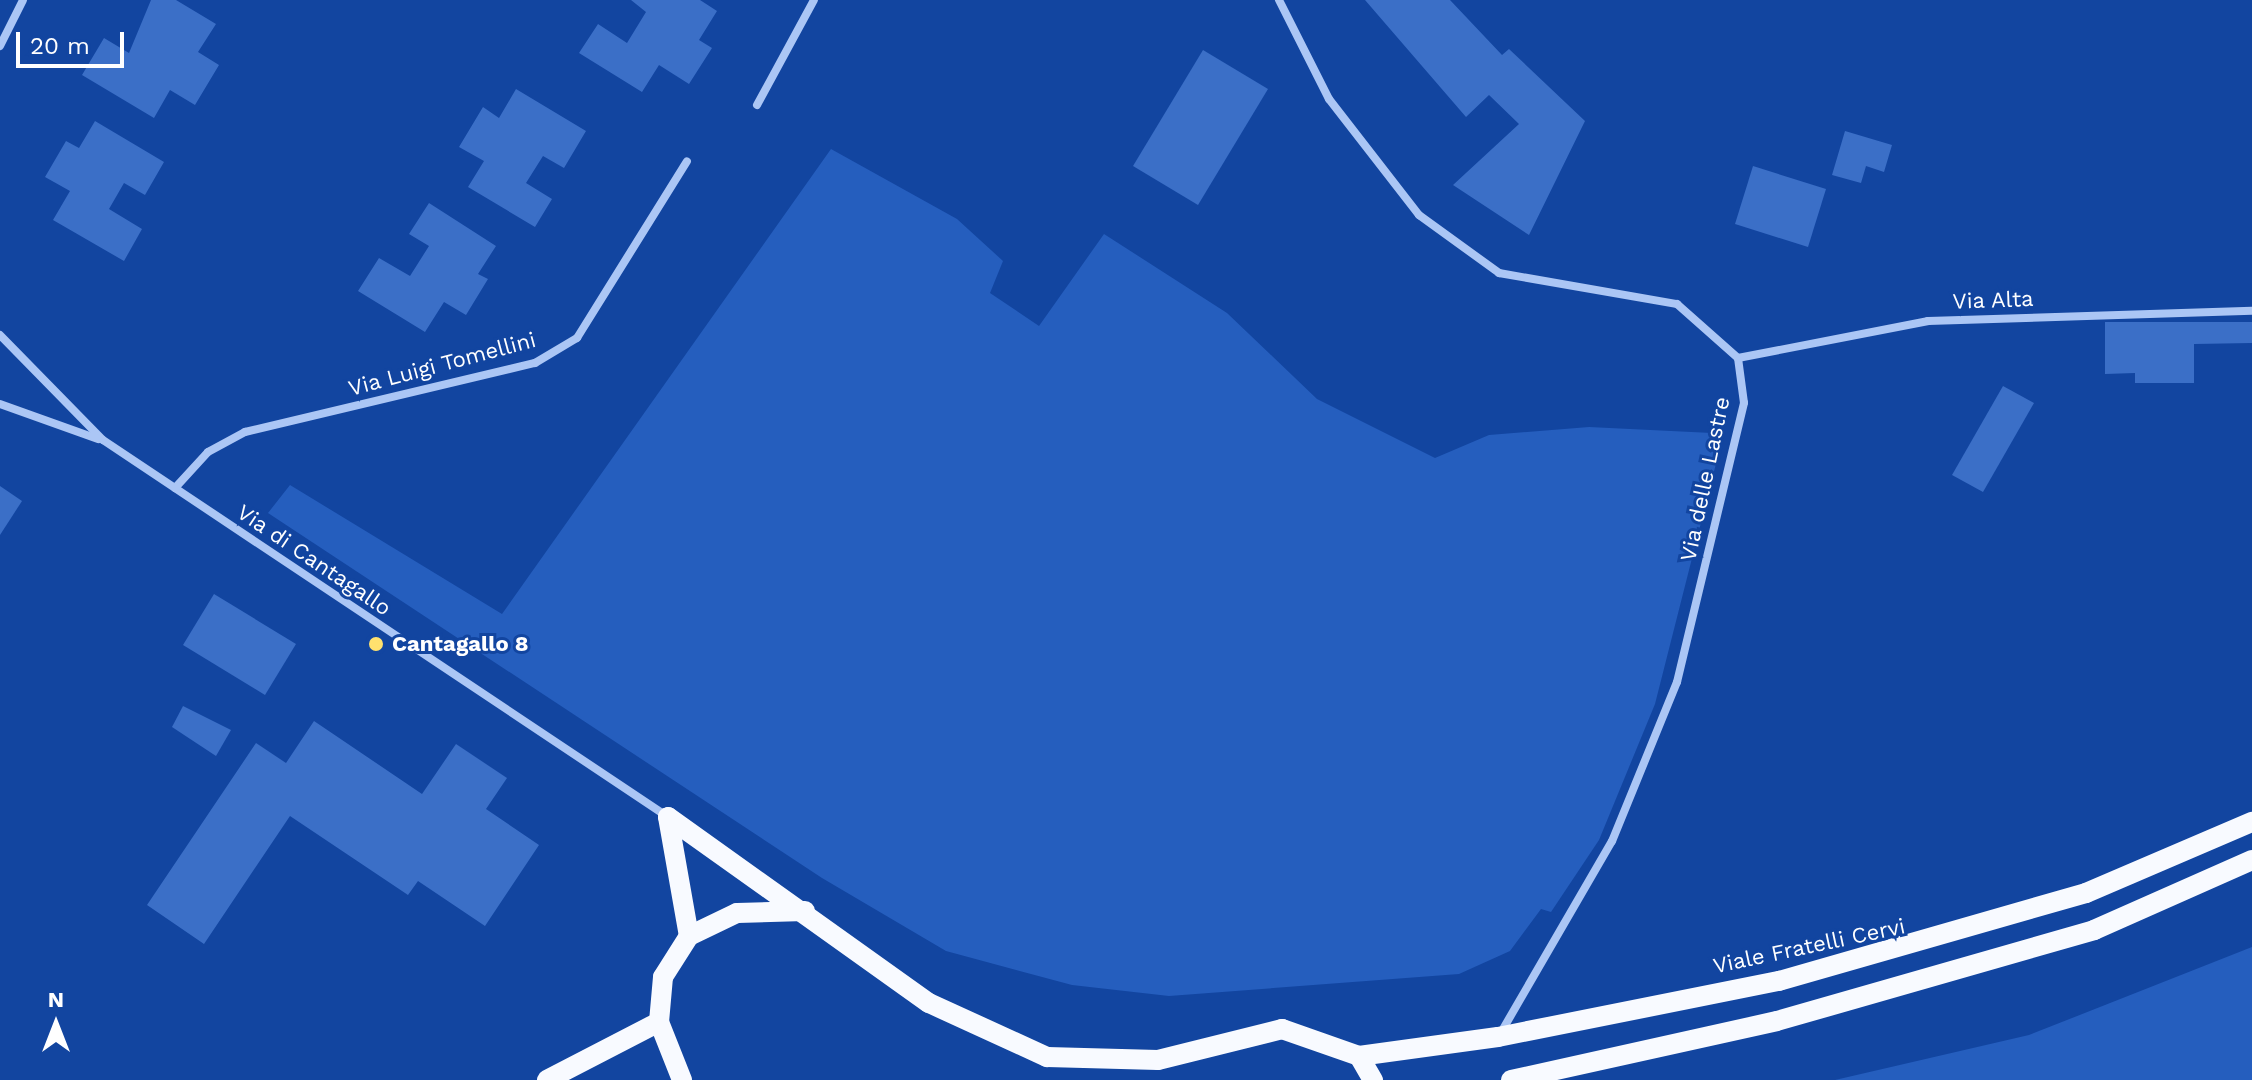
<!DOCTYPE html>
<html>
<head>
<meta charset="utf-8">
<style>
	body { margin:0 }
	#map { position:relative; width:2252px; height:1080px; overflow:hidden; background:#1245a0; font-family:"Work Sans",sans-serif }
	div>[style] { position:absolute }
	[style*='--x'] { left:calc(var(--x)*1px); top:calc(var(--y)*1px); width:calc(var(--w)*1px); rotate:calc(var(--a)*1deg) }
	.green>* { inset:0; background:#255ebe }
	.building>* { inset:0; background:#3b6fc7 }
	.street>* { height:8px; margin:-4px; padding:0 4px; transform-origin:4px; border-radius:4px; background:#abc6f5 }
	.primary>* { height:20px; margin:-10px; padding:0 10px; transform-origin:10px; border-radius:10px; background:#f8faff }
	.dots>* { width:22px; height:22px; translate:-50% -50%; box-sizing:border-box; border:4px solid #1245a0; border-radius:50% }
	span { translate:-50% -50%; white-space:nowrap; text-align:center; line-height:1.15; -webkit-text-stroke:6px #1245a0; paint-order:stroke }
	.street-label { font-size:22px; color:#fff }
	.poi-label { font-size:22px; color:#fff; font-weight:700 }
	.left { translate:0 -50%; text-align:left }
	.north { position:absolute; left:16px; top:984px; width:80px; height:80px; -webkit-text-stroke:6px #1245a0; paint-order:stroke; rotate:0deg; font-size:22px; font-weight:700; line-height:32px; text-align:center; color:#fff }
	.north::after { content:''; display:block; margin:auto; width:28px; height:36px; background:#fff; clip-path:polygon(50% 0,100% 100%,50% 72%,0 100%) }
	.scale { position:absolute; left:16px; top:32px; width:108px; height:36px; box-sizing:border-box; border:4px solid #fff; border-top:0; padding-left:10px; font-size:24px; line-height:28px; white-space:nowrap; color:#fff; -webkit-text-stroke:6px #1245a0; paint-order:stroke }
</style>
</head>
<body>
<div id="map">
	<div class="green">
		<div style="clip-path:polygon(831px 149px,957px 219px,1003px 261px,990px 293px,1039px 326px,1104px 234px,1227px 313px,1317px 399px,1435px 458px,1489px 435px,1589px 427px,1712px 433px,1721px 444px,1655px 704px,1599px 840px,1551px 912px,1541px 909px,1510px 951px,1459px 974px,1169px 996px,1072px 985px,946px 951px,822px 878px,268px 513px,290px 485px,502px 614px)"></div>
		<div style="clip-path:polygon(2252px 947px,2252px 1080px,1835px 1080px,2029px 1035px)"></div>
	</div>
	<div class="building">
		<div style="clip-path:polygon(151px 0,176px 0,216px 24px,198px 52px,219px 65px,195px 105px,170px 90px,154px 118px,82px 75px,104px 38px,129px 53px)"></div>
		<div style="clip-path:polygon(631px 0,700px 0,717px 11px,699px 40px,712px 48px,689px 84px,659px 65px,642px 92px,579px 53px,598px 24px,627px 43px,646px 12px)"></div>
		<div style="clip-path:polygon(1365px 0,1450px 0,1502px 55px,1509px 49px,1585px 121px,1529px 235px,1453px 185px,1519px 124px,1489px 95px,1466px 117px)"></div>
		<div style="clip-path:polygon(1203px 50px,1268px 89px,1198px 205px,1133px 166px)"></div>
		<div style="clip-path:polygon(516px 89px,586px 131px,564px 168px,543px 156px,526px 183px,552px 199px,535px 227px,468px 187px,484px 161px,459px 147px,483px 107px,499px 118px)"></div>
		<div style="clip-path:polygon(95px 121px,164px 162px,145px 195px,124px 183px,109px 209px,142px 229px,124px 261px,53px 220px,70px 191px,45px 177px,66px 141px,79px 148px)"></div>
		<div style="clip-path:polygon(1845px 131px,1892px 145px,1884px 172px,1866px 166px,1861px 183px,1832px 175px)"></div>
		<div style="clip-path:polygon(1753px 166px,1826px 189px,1808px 247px,1735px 224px)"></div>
		<div style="clip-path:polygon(429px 203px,496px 246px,478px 274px,488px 279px,466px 315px,444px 302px,425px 332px,358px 291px,379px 258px,410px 276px,429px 246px,409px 234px)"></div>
		<div style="clip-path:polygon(2105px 322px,2252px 322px,2252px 343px,2194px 344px,2194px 383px,2135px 383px,2135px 373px,2105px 374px)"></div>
		<div style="clip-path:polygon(2003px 386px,2034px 403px,1983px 492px,1952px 475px)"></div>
		<div style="clip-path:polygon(0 486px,22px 501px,0 535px)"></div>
		<div style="clip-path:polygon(214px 594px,296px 644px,265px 695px,183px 645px)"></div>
		<div style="clip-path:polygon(183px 706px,231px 730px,216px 756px,172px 727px)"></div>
		<div style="clip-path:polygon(314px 721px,422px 794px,456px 744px,507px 778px,486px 809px,539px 845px,485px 926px,418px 881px,408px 895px,290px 816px,204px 944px,147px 905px,256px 743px,286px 763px)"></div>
	</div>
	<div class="street">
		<div style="--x:1279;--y:0;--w:111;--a:63.2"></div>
		<div style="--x:1329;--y:99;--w:147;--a:52.2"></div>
		<div style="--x:1419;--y:215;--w:99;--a:35.9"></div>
		<div style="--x:1499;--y:273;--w:181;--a:9.9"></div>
		<div style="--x:1677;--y:304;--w:81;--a:41.5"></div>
		<div style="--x:1738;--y:358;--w:45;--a:82.4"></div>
		<div style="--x:1744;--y:403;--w:287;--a:103.5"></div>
		<div style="--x:1677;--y:682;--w:172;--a:112.2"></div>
		<div style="--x:1612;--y:841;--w:223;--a:120.1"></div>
		<div style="--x:0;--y:46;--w:51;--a:-63.4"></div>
		<div style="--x:757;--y:105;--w:119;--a:-61.5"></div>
		<div style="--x:0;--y:335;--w:147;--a:45.6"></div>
		<div style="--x:103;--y:440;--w:679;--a:33.71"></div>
		<div style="--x:1738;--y:358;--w:194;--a:-11"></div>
		<div style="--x:1928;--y:321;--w:324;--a:-1.8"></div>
		<div style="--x:0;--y:404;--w:104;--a:19.7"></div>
		<div style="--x:175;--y:488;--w:49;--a:-47.5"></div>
		<div style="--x:208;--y:452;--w:42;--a:-28.4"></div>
		<div style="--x:245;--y:432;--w:298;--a:-13.4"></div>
		<div style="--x:535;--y:363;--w:49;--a:-30.8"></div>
		<div style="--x:577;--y:338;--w:208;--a:-58.1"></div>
	</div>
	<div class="primary">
		<div style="--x:668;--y:817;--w:320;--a:35.5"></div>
		<div style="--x:929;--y:1003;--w:130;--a:24.6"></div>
		<div style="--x:1047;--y:1057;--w:111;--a:1.5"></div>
		<div style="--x:1158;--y:1060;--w:128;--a:-14"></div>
		<div style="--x:1282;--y:1029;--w:82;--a:19.3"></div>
		<div style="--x:1359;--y:1056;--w:140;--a:-7.8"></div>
		<div style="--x:1498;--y:1037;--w:287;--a:-11.3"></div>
		<div style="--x:1779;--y:981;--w:319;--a:-16"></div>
		<div style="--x:2086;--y:893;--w:181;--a:-23.2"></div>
		<div style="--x:668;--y:817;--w:121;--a:80"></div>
		<div style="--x:1359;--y:1056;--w:28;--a:60"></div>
		<div style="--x:547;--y:1080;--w:126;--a:-27.4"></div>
		<div style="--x:682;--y:1080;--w:62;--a:-111.6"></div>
		<div style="--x:659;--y:1022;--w:45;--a:-84.9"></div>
		<div style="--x:663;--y:977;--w:49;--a:-57.6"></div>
		<div style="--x:689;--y:936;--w:53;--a:-25.6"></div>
		<div style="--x:737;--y:913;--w:68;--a:-1.7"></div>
		<div style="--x:1511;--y:1080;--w:272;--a:-12.5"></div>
		<div style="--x:1777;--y:1021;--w:330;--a:-16"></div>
		<div style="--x:2094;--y:930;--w:173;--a:-23.9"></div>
	</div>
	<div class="dots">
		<div style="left:376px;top:644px;background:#ffe16e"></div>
	</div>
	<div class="street-label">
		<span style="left:1993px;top:300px;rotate:-2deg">Via Alta</span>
		<span style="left:442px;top:364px;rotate:-15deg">Via Luigi Tomellini</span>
		<span style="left:1705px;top:479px;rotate:-78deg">Via delle Lastre</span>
		<span style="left:314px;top:560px;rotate:34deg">Via di Cantagallo</span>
		<span style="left:1809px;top:946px;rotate:-12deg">Viale Fratelli Cervi</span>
	</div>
	<div class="poi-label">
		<span class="left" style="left:392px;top:644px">Cantagallo 8</span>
	</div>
	<div class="north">N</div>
	<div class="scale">20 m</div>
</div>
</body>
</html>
